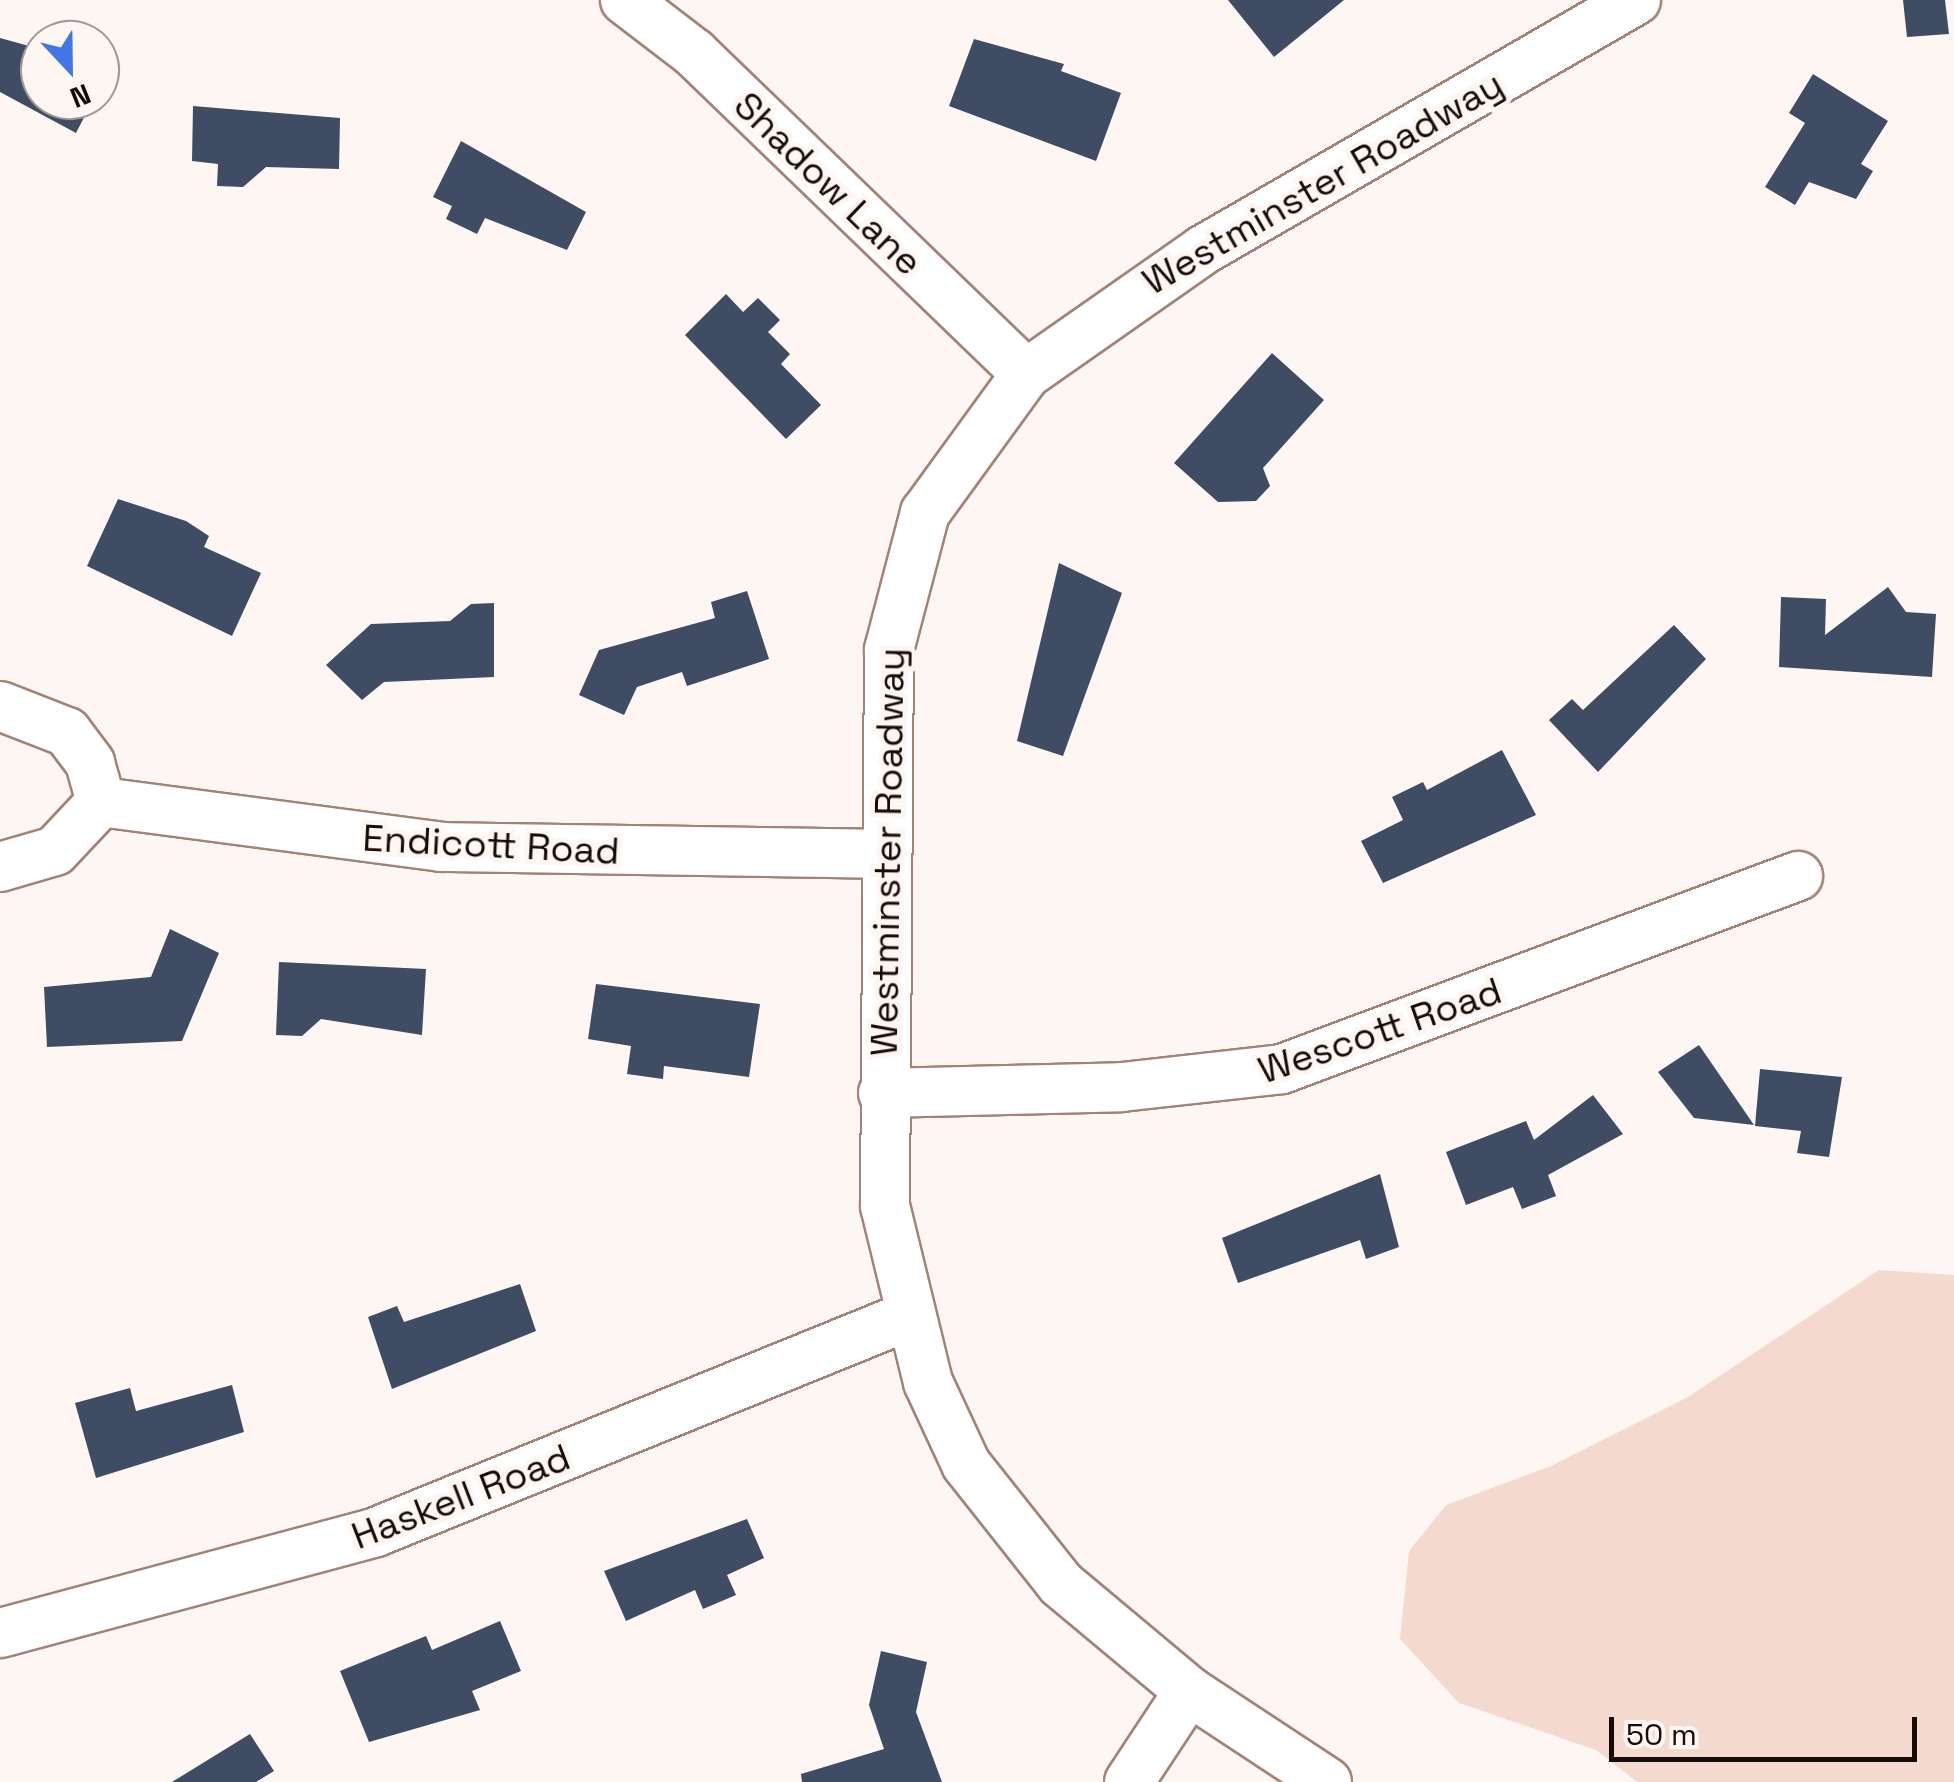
<!DOCTYPE html>
<html>
<head>
<meta charset="utf-8">
<style>
	body { margin:0 }
	#map { position:relative; width:1954px; height:1782px; overflow:hidden; background:#fdf6f3; font-family:"Space Grotesk",sans-serif }
	div>[style] { position:absolute }
	[style*='--x'] { left:calc(var(--x)*1px); top:calc(var(--y)*1px); width:calc(var(--w)*1px); rotate:calc(var(--a)*1deg) }
	.green>* { inset:0; background:#f4d9ce }
	.building>* { inset:0; background:#3f4c64 }
	.roads { filter:drop-shadow(2px 0 #a38375) drop-shadow(-2px 0 #a38375) drop-shadow(0 2px #a38375) drop-shadow(0 -2px #a38375) }
	.minor>* { height:48px; margin:-24px; padding:0 24px; transform-origin:24px; border-radius:24px; background:#fff }
	span { translate:-50% -50%; white-space:nowrap; text-align:center; line-height:1.15; -webkit-text-stroke:10px #fdf6f3; paint-order:stroke }
	.street-label { font-size:38px; color:#160b06 }
	.north { position:absolute; left:20px; top:20px; width:100px; height:100px; box-sizing:border-box; background:#fdf6f3; border:2px solid #a19894; border-radius:50%; rotate:158deg; font-size:28px; font-weight:700; line-height:40px; text-align:center; color:#160b06 }
	.north::after { content:''; display:block; margin:auto; width:35px; height:45px; background:#4176e7; clip-path:polygon(50% 0,100% 100%,50% 72%,0 100%) }
	.scale { position:absolute; left:1609px; top:1717px; width:308px; height:45px; box-sizing:border-box; border:5px solid #160b06; border-top:0; padding-left:12px; font-size:30px; line-height:35px; white-space:nowrap; color:#160b06; -webkit-text-stroke:8px #fdf6f3; paint-order:stroke }
</style>
</head>
<body>
<div id="map">
	<div class="green">
		<div style="clip-path:polygon(1879px 1270px,1954px 1275px,1954px 1782px,1637px 1782px,1596px 1750px,1459px 1703px,1400px 1639px,1409px 1551px,1446px 1505px,1551px 1466px,1688px 1397px)"></div>
	</div>
	<div class="building">
		<div style="clip-path:polygon(1228px 0,1344px 0,1274px 57px)"></div>
		<div style="clip-path:polygon(1903px 0,1945px 0,1949px 34px,1907px 37px)"></div>
		<div style="clip-path:polygon(0 38px,40px 49px,40px 100px,93px 100px,76px 133px,0 92px)"></div>
		<div style="clip-path:polygon(974px 39px,1064px 64px,1061px 71px,1121px 93px,1096px 161px,949px 106px)"></div>
		<div style="clip-path:polygon(1813px 74px,1888px 121px,1861px 164px,1873px 171px,1856px 199px,1809px 182px,1795px 205px,1765px 187px,1805px 123px,1789px 113px)"></div>
		<div style="clip-path:polygon(193px 106px,340px 118px,339px 169px,266px 167px,243px 187px,217px 186px,218px 164px,192px 161px)"></div>
		<div style="clip-path:polygon(461px 141px,586px 212px,567px 250px,485px 218px,477px 234px,446px 219px,452px 206px,433px 197px)"></div>
		<div style="clip-path:polygon(726px 294px,743px 312px,758px 298px,780px 320px,768px 332px,790px 354px,781px 364px,821px 405px,786px 439px,685px 335px)"></div>
		<div style="clip-path:polygon(1272px 353px,1324px 400px,1263px 468px,1270px 486px,1256px 501px,1218px 502px,1174px 463px)"></div>
		<div style="clip-path:polygon(118px 499px,186px 521px,209px 536px,204px 547px,261px 573px,232px 636px,87px 566px)"></div>
		<div style="clip-path:polygon(1059px 563px,1122px 593px,1063px 756px,1017px 741px)"></div>
		<div style="clip-path:polygon(1888px 587px,1906px 612px,1936px 614px,1932px 677px,1779px 667px,1781px 597px,1826px 599px,1825px 635px)"></div>
		<div style="clip-path:polygon(747px 591px,769px 659px,687px 686px,682px 672px,637px 687px,624px 715px,579px 695px,599px 650px,715px 618px,711px 602px)"></div>
		<div style="clip-path:polygon(494px 603px,494px 677px,384px 682px,362px 700px,326px 665px,371px 624px,450px 621px,471px 604px)"></div>
		<div style="clip-path:polygon(1674px 625px,1706px 659px,1598px 772px,1549px 720px,1572px 699px,1583px 710px)"></div>
		<div style="clip-path:polygon(1502px 750px,1536px 815px,1383px 883px,1361px 841px,1403px 820px,1392px 797px,1423px 782px,1427px 790px)"></div>
		<div style="clip-path:polygon(170px 929px,219px 953px,182px 1041px,47px 1047px,44px 987px,151px 977px)"></div>
		<div style="clip-path:polygon(279px 962px,426px 969px,422px 1035px,321px 1019px,302px 1036px,276px 1035px)"></div>
		<div style="clip-path:polygon(596px 984px,760px 1004px,749px 1077px,664px 1066px,663px 1079px,627px 1074px,631px 1046px,588px 1039px)"></div>
		<div style="clip-path:polygon(1699px 1045px,1754px 1125px,1694px 1118px,1658px 1072px)"></div>
		<div style="clip-path:polygon(1760px 1069px,1842px 1077px,1829px 1157px,1797px 1153px,1801px 1131px,1755px 1126px)"></div>
		<div style="clip-path:polygon(1593px 1095px,1623px 1134px,1548px 1175px,1556px 1196px,1522px 1209px,1513px 1187px,1466px 1205px,1446px 1152px,1526px 1121px,1534px 1140px)"></div>
		<div style="clip-path:polygon(1380px 1174px,1399px 1247px,1366px 1259px,1360px 1240px,1238px 1283px,1222px 1238px)"></div>
		<div style="clip-path:polygon(520px 1284px,536px 1331px,392px 1389px,368px 1317px,397px 1306px,404px 1322px)"></div>
		<div style="clip-path:polygon(232px 1385px,244px 1432px,96px 1478px,75px 1403px,130px 1388px,136px 1411px)"></div>
		<div style="clip-path:polygon(747px 1519px,764px 1558px,727px 1575px,736px 1595px,703px 1609px,695px 1590px,626px 1621px,604px 1571px)"></div>
		<div style="clip-path:polygon(500px 1621px,521px 1671px,472px 1691px,480px 1710px,369px 1742px,340px 1671px,426px 1636px,432px 1650px)"></div>
		<div style="clip-path:polygon(881px 1651px,927px 1662px,916px 1712px,942px 1782px,802px 1782px,801px 1774px,884px 1749px,869px 1705px)"></div>
		<div style="clip-path:polygon(250px 1734px,274px 1771px,256px 1782px,172px 1782px)"></div>
	</div>
	<div class="roads">
		<div class="minor">
			<div style="--x:625;--y:0;--w:87;--a:37.5"></div>
			<div style="--x:694;--y:53;--w:462;--a:44"></div>
			<div style="--x:0;--y:706;--w:72;--a:21.2"></div>
			<div style="--x:67;--y:732;--w:39;--a:53"></div>
			<div style="--x:90;--y:763;--w:41;--a:74.2"></div>
			<div style="--x:101;--y:802;--w:67;--a:133.2"></div>
			<div style="--x:55;--y:851;--w:57;--a:163.8"></div>
			<div style="--x:101;--y:802;--w:343;--a:7.5"></div>
			<div style="--x:441;--y:847;--w:443;--a:0.9"></div>
			<div style="--x:883;--y:1093;--w:239;--a:-1.4"></div>
			<div style="--x:1122;--y:1087;--w:161;--a:-6.4"></div>
			<div style="--x:1282;--y:1069;--w:551;--a:-20.51"></div>
			<div style="--x:0;--y:1633;--w:389;--a:-15"></div>
			<div style="--x:376;--y:1532;--w:572;--a:-22.08"></div>
			<div style="--x:1129;--y:1782;--w:109;--a:-56.6"></div>
			<div style="--x:1327;--y:1782;--w:165;--a:-146.6"></div>
			<div style="--x:1189;--y:1691;--w:167;--a:-140.1"></div>
			<div style="--x:1061;--y:1584;--w:153;--a:-128.4"></div>
			<div style="--x:966;--y:1464;--w:90;--a:-114.9"></div>
			<div style="--x:928;--y:1382;--w:181;--a:-103.7"></div>
			<div style="--x:885;--y:1206;--w:556;--a:-89.59"></div>
			<div style="--x:889;--y:650;--w:142;--a:-75.3"></div>
			<div style="--x:925;--y:513;--w:172;--a:-54"></div>
			<div style="--x:1026;--y:374;--w:216;--a:-35"></div>
			<div style="--x:1203;--y:250;--w:500;--a:-30"></div>
		</div>
	</div>
	<div class="street-label">
		<span style="left:1323px;top:183px;rotate:-30deg">Westminster Roadway</span>
		<span style="left:828px;top:184px;rotate:44deg">Shadow Lane</span>
		<span style="left:491px;top:845px;rotate:3deg">Endicott Road</span>
		<span style="left:888px;top:852px;rotate:-89deg">Westminster Roadway</span>
		<span style="left:1380px;top:1031px;rotate:-19deg">Wescott Road</span>
		<span style="left:461px;top:1497px;rotate:-21deg">Haskell Road</span>
	</div>
	<div class="north">N</div>
	<div class="scale">50 m</div>
</div>
</body>
</html>
